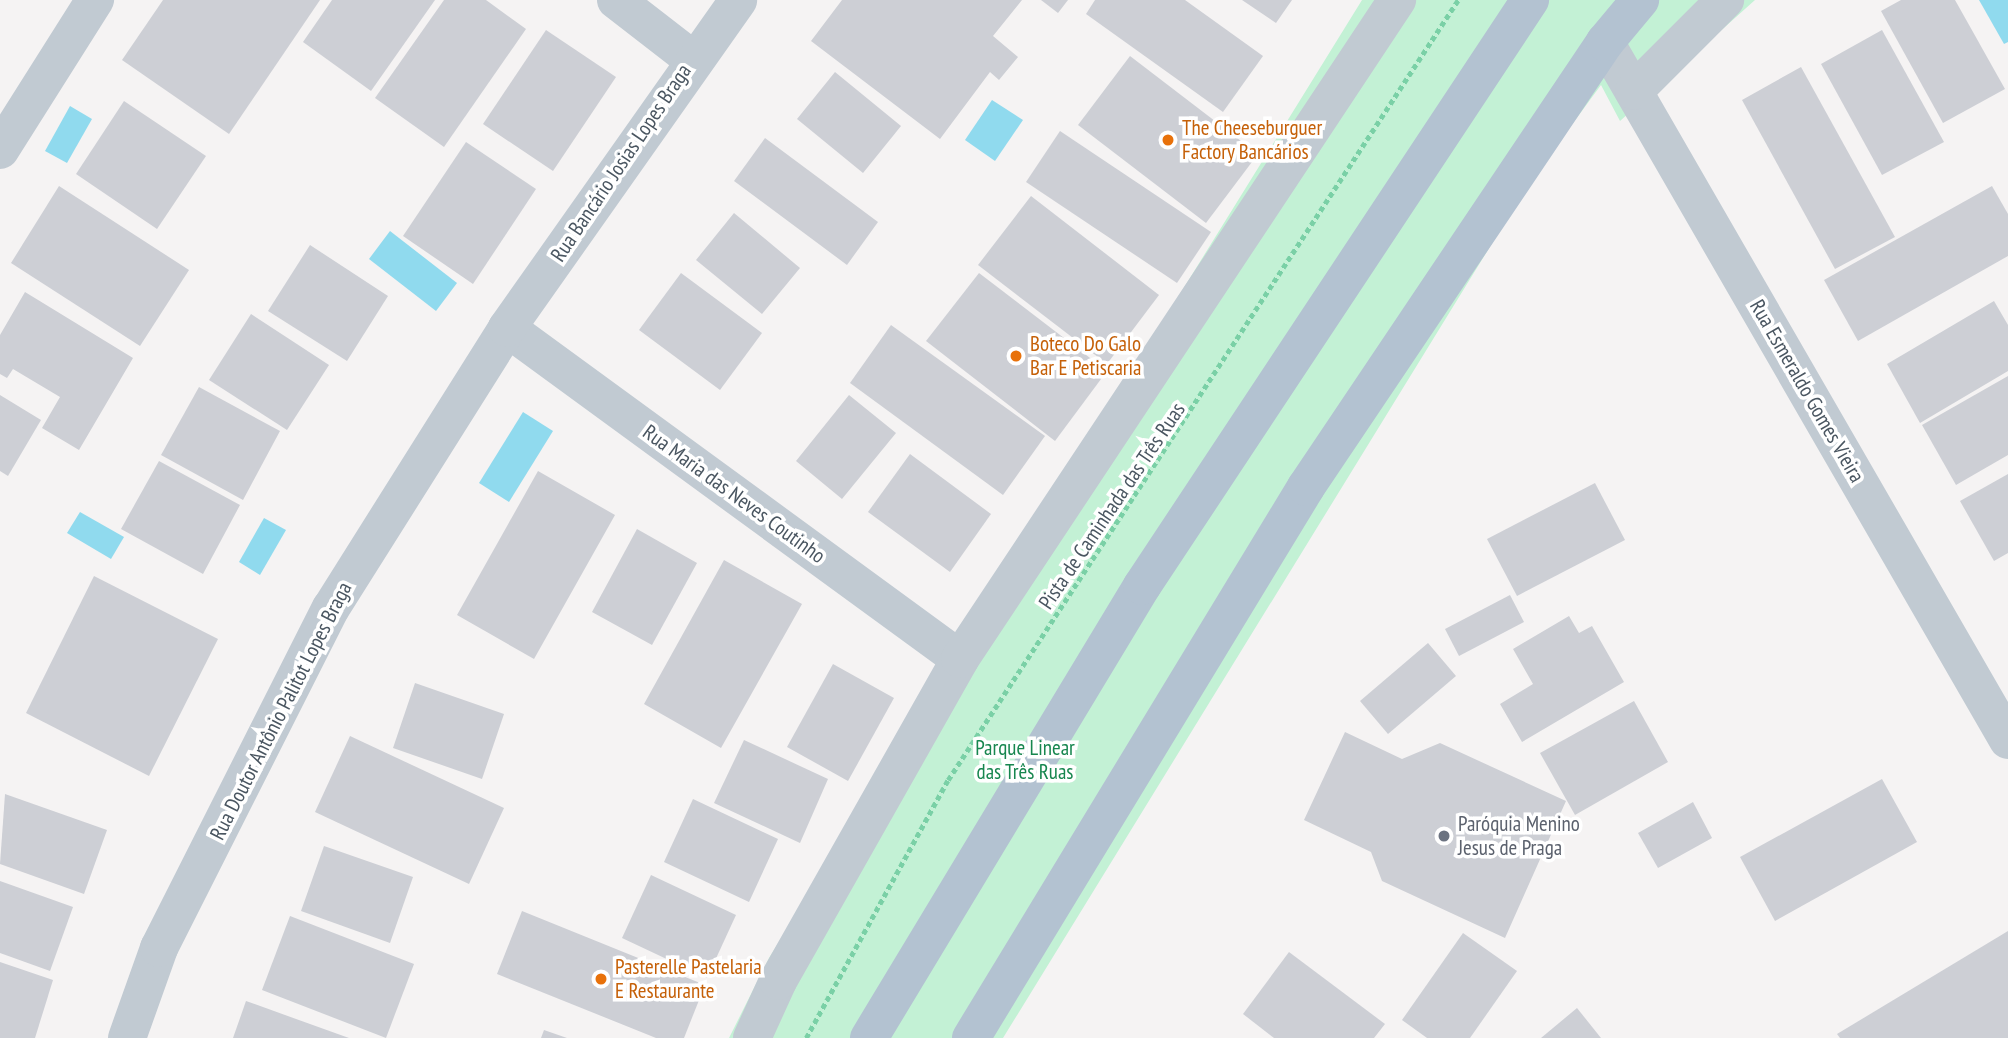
<!DOCTYPE html>
<html>
<head>
<meta charset="utf-8">
<style>
	body { margin:0 }
	#map { position:relative; width:2008px; height:1038px; overflow:hidden; background:#f5f3f3; font-family:"PT Sans Narrow",sans-serif }
	div>[style] { position:absolute }
	[style*='--x'] { left:calc(var(--x)*1px); top:calc(var(--y)*1px); width:calc(var(--w)*1px); rotate:calc(var(--a)*1deg) }
	.green>* { inset:0; background:#c3f1d5 }
	.water>* { inset:0; background:#90daee }
	.building>* { inset:0; background:#cdcfd5 }
	.path>* { height:4.5px; margin-top:-2.25px; transform-origin:0; background:repeating-linear-gradient(90deg,#7ad0a6 0 5px,transparent 0 8.5px) }
	.minor>* { height:38px; margin:-19px; padding:0 19px; transform-origin:19px; border-radius:19px; background:#c1cad2 }
	.major>* { height:38px; margin:-19px; padding:0 19px; transform-origin:19px; border-radius:19px; background:#b3c2d1 }
	.dots>* { width:19px; height:19px; translate:-50% -50%; box-sizing:border-box; border:4px solid #fff; border-radius:50% }
	span { translate:-50% -50%; white-space:nowrap; text-align:center; line-height:1.15; -webkit-text-stroke:7px #fff; paint-order:stroke }
	.food-label { font-size:21px; color:#c56008 }
	.left { translate:0 -50%; text-align:left }
	.street-label { font-size:21px; color:#4a5661 }
	.park-label { font-size:21px; color:#17864f }
	.worship-label { font-size:21px; color:#5b616d }
</style>
</head>
<body>
<div id="map">
	<div class="green">
		<div style="clip-path:polygon(1362px 0,1755px 0,1620px 121px,1601px 85px,1531px 180px,1003px 1038px,729px 1038px,769px 958px)"></div>
	</div>
	<div class="water">
		<div style="clip-path:polygon(1979px 0,2008px 0,2008px 42px,2004px 44px)"></div>
		<div style="clip-path:polygon(992px 100px,1023px 120px,995px 161px,965px 140px)"></div>
		<div style="clip-path:polygon(70px 106px,92px 119px,67px 163px,45px 151px)"></div>
		<div style="clip-path:polygon(390px 231px,457px 283px,436px 311px,369px 259px)"></div>
		<div style="clip-path:polygon(523px 412px,553px 431px,509px 502px,479px 483px)"></div>
		<div style="clip-path:polygon(80px 512px,124px 537px,111px 559px,67px 533px)"></div>
		<div style="clip-path:polygon(264px 518px,286px 530px,260px 575px,239px 562px)"></div>
	</div>
	<div class="building">
		<div style="clip-path:polygon(163px 0,320px 0,229px 134px,122px 60px)"></div>
		<div style="clip-path:polygon(332px 0,435px 0,371px 91px,303px 42px)"></div>
		<div style="clip-path:polygon(444px 0,486px 0,526px 29px,444px 147px,375px 98px)"></div>
		<div style="clip-path:polygon(842px 0,1022px 0,993px 36px,1018px 57px,999px 80px,990px 72px,940px 139px,811px 41px)"></div>
		<div style="clip-path:polygon(1041px 0,1068px 0,1058px 13px)"></div>
		<div style="clip-path:polygon(1095px 0,1185px 0,1263px 56px,1223px 112px,1086px 14px)"></div>
		<div style="clip-path:polygon(1242px 0,1292px 0,1276px 23px)"></div>
		<div style="clip-path:polygon(1901px 0,1955px 0,2005px 89px,1943px 123px,1881px 11px)"></div>
		<div style="clip-path:polygon(546px 30px,616px 77px,553px 171px,483px 124px)"></div>
		<div style="clip-path:polygon(1882px 30px,1944px 142px,1882px 175px,1821px 64px)"></div>
		<div style="clip-path:polygon(1130px 56px,1258px 154px,1206px 223px,1078px 125px)"></div>
		<div style="clip-path:polygon(1801px 67px,1895px 237px,1835px 269px,1742px 100px)"></div>
		<div style="clip-path:polygon(835px 72px,901px 126px,863px 173px,797px 119px)"></div>
		<div style="clip-path:polygon(124px 101px,206px 156px,157px 229px,76px 174px)"></div>
		<div style="clip-path:polygon(1060px 131px,1211px 232px,1177px 283px,1026px 182px)"></div>
		<div style="clip-path:polygon(765px 138px,878px 222px,847px 265px,734px 181px)"></div>
		<div style="clip-path:polygon(466px 142px,536px 189px,473px 284px,403px 236px)"></div>
		<div style="clip-path:polygon(59px 186px,189px 270px,140px 346px,11px 263px)"></div>
		<div style="clip-path:polygon(1992px 186px,2008px 214px,2008px 256px,1858px 341px,1824px 280px)"></div>
		<div style="clip-path:polygon(1031px 196px,1159px 295px,1107px 364px,978px 265px)"></div>
		<div style="clip-path:polygon(734px 213px,800px 268px,762px 314px,696px 260px)"></div>
		<div style="clip-path:polygon(310px 245px,388px 296px,347px 361px,268px 311px)"></div>
		<div style="clip-path:polygon(681px 273px,762px 333px,720px 390px,639px 330px)"></div>
		<div style="clip-path:polygon(979px 273px,1107px 371px,1055px 441px,926px 341px)"></div>
		<div style="clip-path:polygon(25px 292px,133px 358px,79px 450px,42px 428px,60px 397px,13px 369px,7px 378px,0 374px,0 335px)"></div>
		<div style="clip-path:polygon(1994px 301px,2008px 325px,2008px 371px,1920px 423px,1887px 364px)"></div>
		<div style="clip-path:polygon(251px 314px,329px 365px,287px 430px,209px 380px)"></div>
		<div style="clip-path:polygon(891px 325px,1045px 436px,1003px 495px,850px 383px)"></div>
		<div style="clip-path:polygon(2008px 376px,2008px 455px,1956px 485px,1922px 425px)"></div>
		<div style="clip-path:polygon(199px 387px,280px 431px,243px 500px,161px 455px)"></div>
		<div style="clip-path:polygon(0 395px,41px 420px,8px 476px,0 471px)"></div>
		<div style="clip-path:polygon(849px 395px,896px 433px,842px 499px,796px 461px)"></div>
		<div style="clip-path:polygon(910px 454px,991px 514px,950px 572px,868px 512px)"></div>
		<div style="clip-path:polygon(159px 461px,240px 505px,203px 574px,121px 529px)"></div>
		<div style="clip-path:polygon(538px 471px,615px 515px,534px 659px,457px 615px)"></div>
		<div style="clip-path:polygon(2008px 474px,2008px 553px,1994px 561px,1960px 501px)"></div>
		<div style="clip-path:polygon(1595px 483px,1625px 540px,1517px 596px,1487px 539px)"></div>
		<div style="clip-path:polygon(637px 529px,697px 563px,652px 645px,592px 612px)"></div>
		<div style="clip-path:polygon(724px 560px,802px 604px,721px 748px,644px 704px)"></div>
		<div style="clip-path:polygon(94px 576px,218px 639px,149px 776px,26px 713px)"></div>
		<div style="clip-path:polygon(1510px 595px,1524px 622px,1459px 656px,1445px 629px)"></div>
		<div style="clip-path:polygon(1569px 616px,1579px 633px,1592px 626px,1624px 682px,1522px 742px,1500px 704px,1533px 684px,1513px 649px)"></div>
		<div style="clip-path:polygon(1428px 643px,1456px 676px,1388px 734px,1360px 701px)"></div>
		<div style="clip-path:polygon(833px 664px,894px 698px,848px 781px,787px 747px)"></div>
		<div style="clip-path:polygon(415px 683px,504px 714px,482px 779px,393px 748px)"></div>
		<div style="clip-path:polygon(1634px 701px,1668px 762px,1575px 815px,1540px 753px)"></div>
		<div style="clip-path:polygon(1345px 732px,1402px 759px,1440px 743px,1566px 801px,1505px 938px,1382px 881px,1371px 852px,1304px 820px)"></div>
		<div style="clip-path:polygon(350px 736px,504px 808px,469px 884px,315px 812px)"></div>
		<div style="clip-path:polygon(744px 740px,828px 779px,800px 843px,714px 803px)"></div>
		<div style="clip-path:polygon(1882px 779px,1917px 842px,1775px 921px,1740px 857px)"></div>
		<div style="clip-path:polygon(5px 794px,107px 830px,84px 894px,0 864px)"></div>
		<div style="clip-path:polygon(693px 799px,778px 839px,749px 902px,664px 862px)"></div>
		<div style="clip-path:polygon(1693px 802px,1712px 838px,1658px 868px,1638px 833px)"></div>
		<div style="clip-path:polygon(324px 846px,413px 877px,390px 943px,301px 911px)"></div>
		<div style="clip-path:polygon(651px 875px,736px 915px,707px 978px,622px 938px)"></div>
		<div style="clip-path:polygon(0 881px,73px 907px,50px 971px,0 953px)"></div>
		<div style="clip-path:polygon(522px 911px,705px 985px,684px 1038px,656px 1038px,497px 974px)"></div>
		<div style="clip-path:polygon(290px 916px,414px 964px,386px 1038px,262px 990px)"></div>
		<div style="clip-path:polygon(2008px 931px,2008px 1038px,1840px 1038px,1837px 1034px)"></div>
		<div style="clip-path:polygon(1463px 933px,1517px 971px,1470px 1038px,1427px 1038px,1402px 1020px)"></div>
		<div style="clip-path:polygon(1289px 952px,1385px 1024px,1374px 1038px,1274px 1038px,1243px 1014px)"></div>
		<div style="clip-path:polygon(0 962px,53px 980px,35px 1038px,0 1038px)"></div>
		<div style="clip-path:polygon(246px 1001px,349px 1038px,233px 1038px)"></div>
		<div style="clip-path:polygon(1577px 1008px,1601px 1038px,1541px 1038px)"></div>
		<div style="clip-path:polygon(544px 1030px,567px 1038px,541px 1038px)"></div>
	</div>
	<div class="path">
		<div style="--x:806;--y:1038;--w:294;--a:-61.2"></div>
		<div style="--x:948;--y:780;--w:932;--a:-56.82"></div>
	</div>
	<div class="minor">
		<div style="--x:616;--y:0;--w:96;--a:37.8"></div>
		<div style="--x:1605;--y:42;--w:806;--a:60"></div>
		<div style="--x:1634;--y:91;--w:129;--a:-45"></div>
		<div style="--x:0;--y:150;--w:178;--a:-57.7"></div>
		<div style="--x:507;--y:328;--w:561;--a:36.16"></div>
		<div style="--x:127;--y:1038;--w:96;--a:-70.4"></div>
		<div style="--x:159;--y:948;--w:381;--a:-63.2"></div>
		<div style="--x:331;--y:608;--w:331;--a:-57.8"></div>
		<div style="--x:507;--y:328;--w:401;--a:-54.8"></div>
		<div style="--x:752;--y:1038;--w:63;--a:-65.5"></div>
		<div style="--x:778;--y:981;--w:370;--a:-60.5"></div>
		<div style="--x:960;--y:659;--w:791;--a:-56.45"></div>
	</div>
	<div class="major">
		<div style="--x:869;--y:1038;--w:528;--a:-58.87"></div>
		<div style="--x:1142;--y:586;--w:703;--a:-56.49"></div>
		<div style="--x:971;--y:1038;--w:645;--a:-58.7"></div>
		<div style="--x:1306;--y:487;--w:536;--a:-56.1"></div>
		<div style="--x:1605;--y:42;--w:55;--a:-50.2"></div>
	</div>
	<div class="dots">
		<div style="left:1168px;top:140px;background:#e8710a"></div>
		<div style="left:1016px;top:356px;background:#e8710a"></div>
		<div style="left:1444px;top:836px;background:#6b7280"></div>
		<div style="left:601px;top:979px;background:#e8710a"></div>
	</div>
	<div class="food-label">
		<span class="left" style="left:1182px;top:140px">The Cheeseburguer<br>Factory Bancários</span>
		<span class="left" style="left:1030px;top:356px">Boteco Do Galo<br>Bar E Petiscaria</span>
		<span class="left" style="left:615px;top:979px">Pasterelle Pastelaria<br>E Restaurante</span>
	</div>
	<div class="street-label">
		<span style="left:621px;top:163px;rotate:-56deg">Rua Bancário Josias Lopes Braga</span>
		<span style="left:1807px;top:391px;rotate:60deg">Rua Esmeraldo Gomes Vieira</span>
		<span style="left:734px;top:494px;rotate:36deg">Rua Maria das Neves Coutinho</span>
		<span style="left:1112px;top:506px;rotate:-56deg">Pista de Caminhada das Três Ruas</span>
		<span style="left:281px;top:711px;rotate:-63deg">Rua Doutor Antônio Palitot Lopes Braga</span>
	</div>
	<div class="park-label">
		<span style="left:1025px;top:760px">Parque Linear<br>das Três Ruas</span>
	</div>
	<div class="worship-label">
		<span class="left" style="left:1458px;top:836px">Paróquia Menino<br>Jesus de Praga</span>
	</div>
</div>
</body>
</html>
